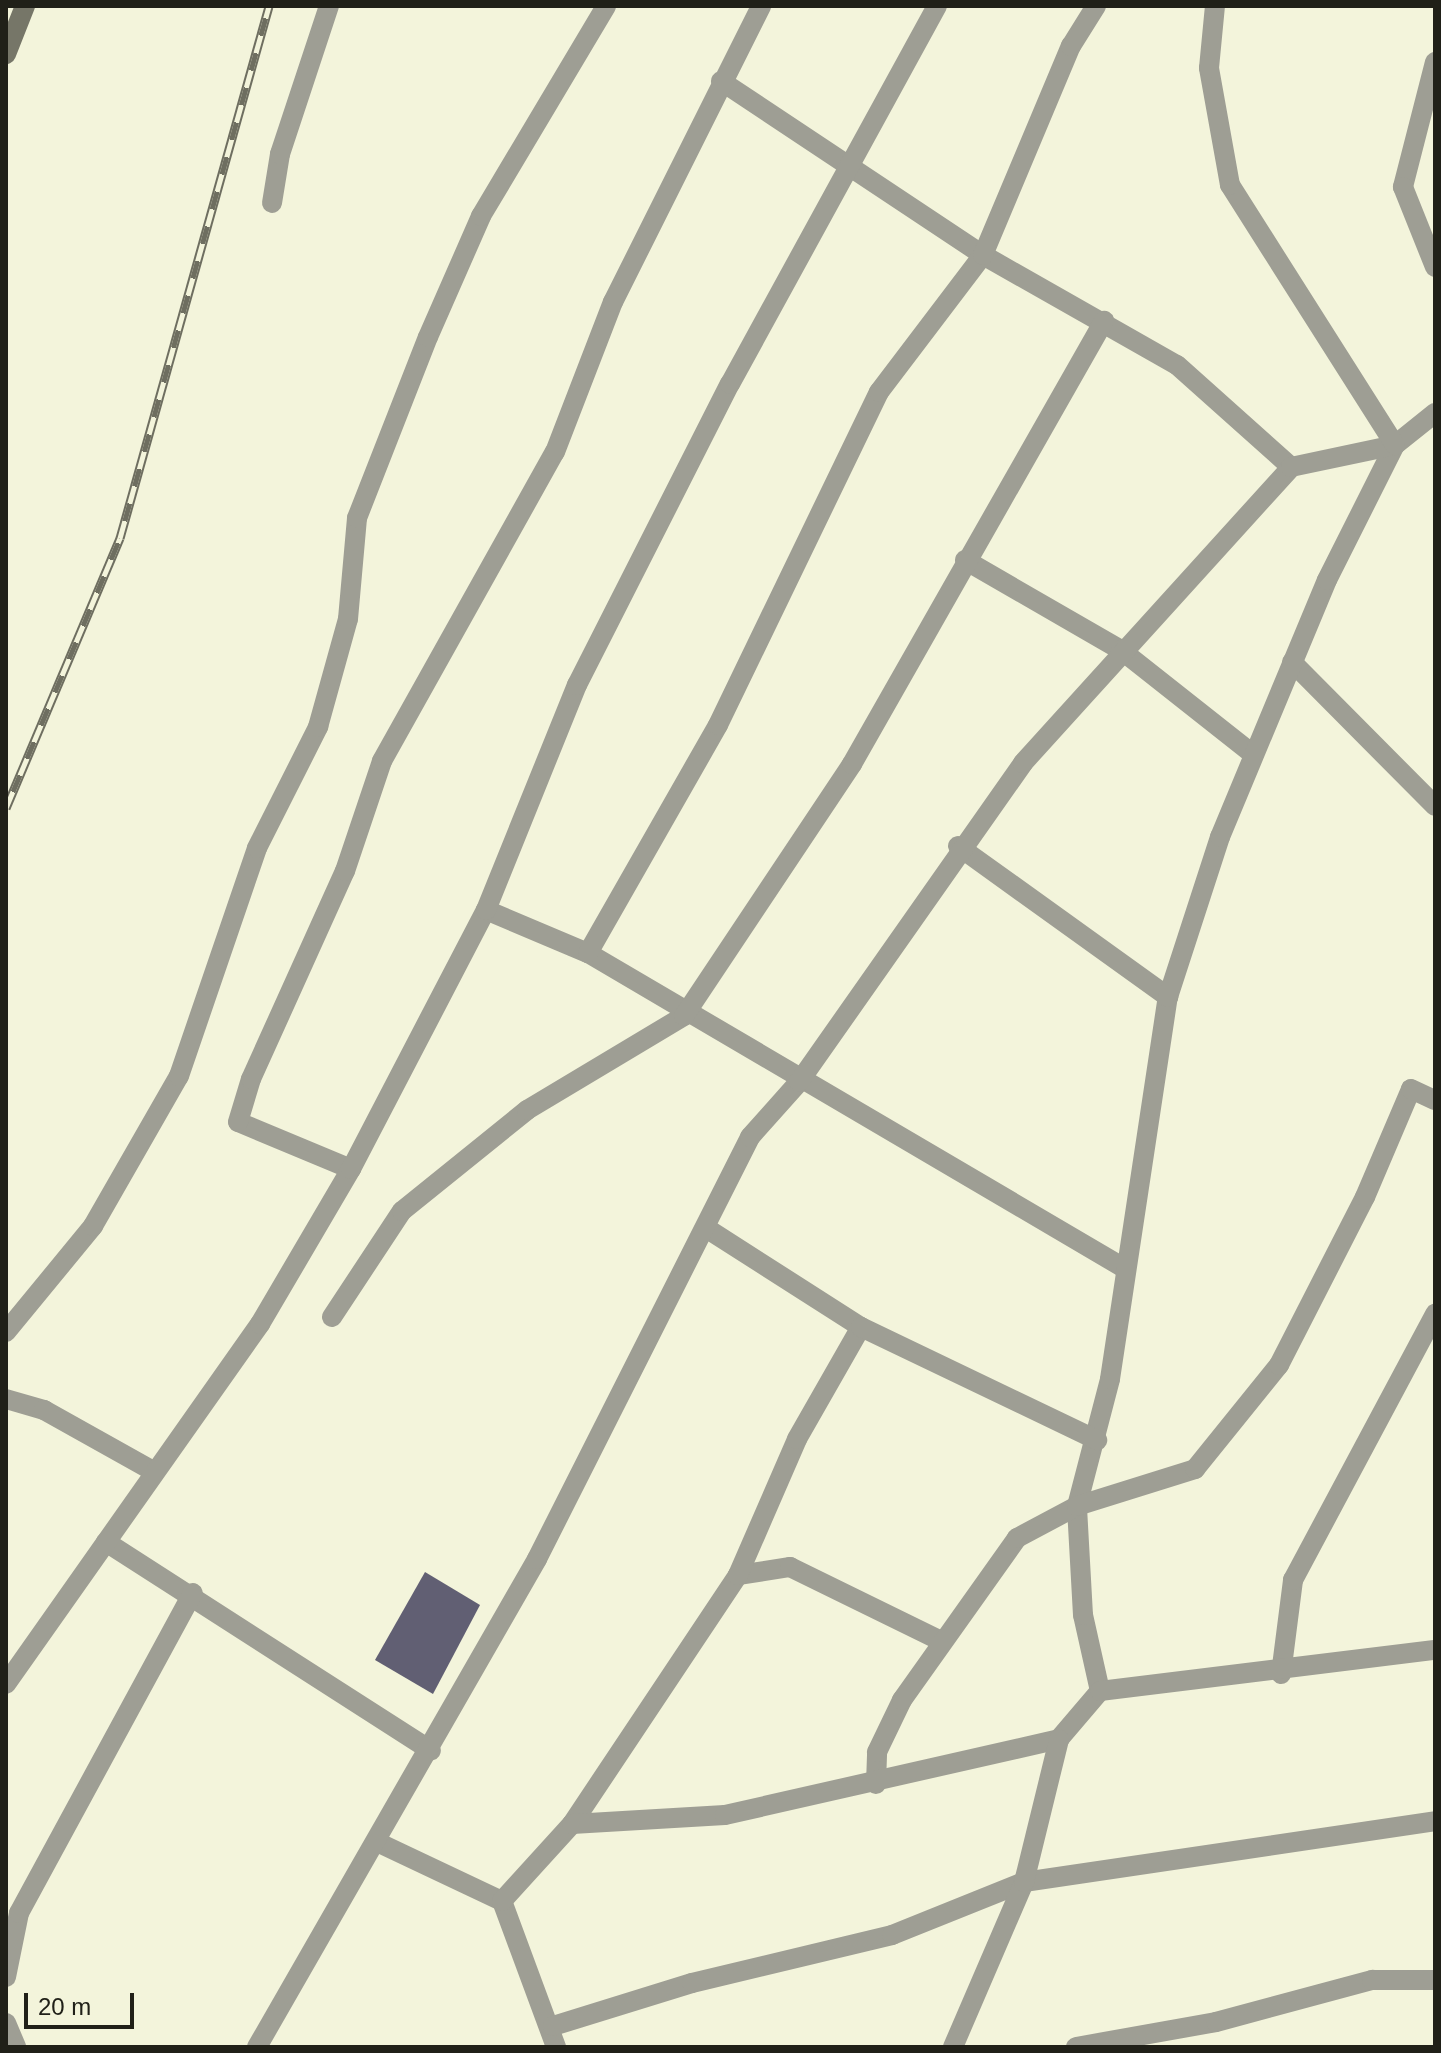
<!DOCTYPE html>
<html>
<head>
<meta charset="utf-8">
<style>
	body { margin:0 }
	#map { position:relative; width:1441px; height:2053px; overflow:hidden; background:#f3f4db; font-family:Helvetica,sans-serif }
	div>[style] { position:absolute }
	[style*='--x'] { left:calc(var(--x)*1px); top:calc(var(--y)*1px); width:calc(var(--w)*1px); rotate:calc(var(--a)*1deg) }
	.building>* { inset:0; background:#615f73 }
	.lane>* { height:20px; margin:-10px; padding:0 10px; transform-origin:10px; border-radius:10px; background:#9e9e94 }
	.street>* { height:20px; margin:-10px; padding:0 10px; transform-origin:10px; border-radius:10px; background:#9e9e94 }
	.secondary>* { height:20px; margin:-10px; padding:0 10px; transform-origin:10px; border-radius:10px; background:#767668 }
	.rail>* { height:9px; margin-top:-4.5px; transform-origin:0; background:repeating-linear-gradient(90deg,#f3f4db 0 18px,#6e6e60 0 36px); box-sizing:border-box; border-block:2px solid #6e6e60 }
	span { translate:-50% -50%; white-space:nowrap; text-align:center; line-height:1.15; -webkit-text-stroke:8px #f3f4db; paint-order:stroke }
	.frame { position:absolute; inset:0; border:8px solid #202018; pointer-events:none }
	.scale { position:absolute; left:24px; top:1993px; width:110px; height:36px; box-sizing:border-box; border:4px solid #202018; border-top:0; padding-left:10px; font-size:24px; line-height:28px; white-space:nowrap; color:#202018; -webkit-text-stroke:6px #f3f4db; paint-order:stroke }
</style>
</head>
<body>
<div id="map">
	<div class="building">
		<div style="clip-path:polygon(425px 1572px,480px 1605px,433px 1694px,375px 1660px)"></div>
	</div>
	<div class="lane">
		<div style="--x:332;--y:1317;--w:127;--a:-56.6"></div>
		<div style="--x:402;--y:1211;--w:161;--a:-38.9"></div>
		<div style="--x:527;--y:1110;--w:183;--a:-30.9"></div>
	</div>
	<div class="street">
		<div style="--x:1435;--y:62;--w:129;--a:104.4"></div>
		<div style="--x:1403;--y:187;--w:86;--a:68.2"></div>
		<div style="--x:721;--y:81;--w:315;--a:33.6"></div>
		<div style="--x:983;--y:255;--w:223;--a:29.6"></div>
		<div style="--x:1177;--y:365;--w:153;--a:41.8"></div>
		<div style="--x:272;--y:203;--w:50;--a:-80.7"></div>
		<div style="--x:280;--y:154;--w:156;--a:-71.7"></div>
		<div style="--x:965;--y:560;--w:180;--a:30"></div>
		<div style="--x:1121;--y:650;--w:169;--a:38.3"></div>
		<div style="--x:1292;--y:662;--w:203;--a:45.2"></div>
		<div style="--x:958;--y:846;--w:259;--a:35.7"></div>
		<div style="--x:486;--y:910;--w:111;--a:22.9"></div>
		<div style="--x:588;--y:953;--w:622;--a:30.44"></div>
		<div style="--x:588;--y:953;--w:262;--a:-60.3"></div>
		<div style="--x:718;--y:725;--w:370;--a:-64.2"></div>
		<div style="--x:879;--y:392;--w:172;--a:-52.8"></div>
		<div style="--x:983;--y:255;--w:227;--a:-67.2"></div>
		<div style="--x:1071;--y:46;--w:47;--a:-58"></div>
		<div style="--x:684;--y:1016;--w:303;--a:-56.3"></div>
		<div style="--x:852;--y:764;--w:510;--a:-60.37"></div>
		<div style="--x:351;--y:1169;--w:122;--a:-157.4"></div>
		<div style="--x:238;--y:1122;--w:45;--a:-73.2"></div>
		<div style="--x:251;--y:1079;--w:228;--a:-65.7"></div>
		<div style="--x:345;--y:871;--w:116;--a:-71.4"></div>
		<div style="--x:382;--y:761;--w:354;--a:-60.8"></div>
		<div style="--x:555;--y:452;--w:161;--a:-68.9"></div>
		<div style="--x:613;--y:302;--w:331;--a:-63.4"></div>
		<div style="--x:706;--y:1228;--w:184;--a:32.6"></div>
		<div style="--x:6;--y:1332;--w:137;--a:-50.6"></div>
		<div style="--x:93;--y:1226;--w:173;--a:-60.2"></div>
		<div style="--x:179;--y:1076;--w:241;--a:-71.1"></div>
		<div style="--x:257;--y:848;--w:136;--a:-63.2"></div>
		<div style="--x:318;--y:727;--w:112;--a:-74.5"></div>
		<div style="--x:348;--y:619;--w:101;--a:-84.9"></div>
		<div style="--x:357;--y:518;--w:194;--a:-68.6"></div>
		<div style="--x:428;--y:337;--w:132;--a:-66.3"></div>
		<div style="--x:481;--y:216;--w:244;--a:-59.2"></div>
		<div style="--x:6;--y:1399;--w:40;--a:16"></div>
		<div style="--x:44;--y:1410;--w:127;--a:29.2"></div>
		<div style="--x:106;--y:1542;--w:386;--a:32.7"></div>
		<div style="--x:738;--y:1575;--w:53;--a:-8.7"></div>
		<div style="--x:790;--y:1567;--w:166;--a:26.1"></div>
		<div style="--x:1281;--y:1674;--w:95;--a:-82.7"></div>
		<div style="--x:1293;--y:1580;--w:302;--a:-61.9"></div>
		<div style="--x:6;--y:1684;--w:441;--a:-54.8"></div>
		<div style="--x:260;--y:1324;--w:180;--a:-59.6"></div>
		<div style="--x:351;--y:1169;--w:292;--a:-62.5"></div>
		<div style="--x:486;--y:910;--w:243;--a:-68"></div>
		<div style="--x:577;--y:685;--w:338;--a:-63.1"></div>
		<div style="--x:730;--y:384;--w:431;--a:-61.3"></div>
		<div style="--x:1100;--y:1691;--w:78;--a:-102.6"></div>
		<div style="--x:1083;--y:1615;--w:109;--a:-93.2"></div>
		<div style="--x:1077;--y:1506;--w:131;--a:-75.4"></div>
		<div style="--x:1110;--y:1379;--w:386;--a:-81.4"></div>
		<div style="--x:1168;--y:997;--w:168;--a:-72"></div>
		<div style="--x:1220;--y:837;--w:278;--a:-67.4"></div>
		<div style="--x:1327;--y:580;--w:151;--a:-63.3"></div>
		<div style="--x:1395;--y:445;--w:51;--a:-38.7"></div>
		<div style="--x:876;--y:1784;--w:32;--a:-88"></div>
		<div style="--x:877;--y:1752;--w:58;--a:-64.3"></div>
		<div style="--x:902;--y:1700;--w:199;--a:-54.6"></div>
		<div style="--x:1017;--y:1538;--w:68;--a:-28.1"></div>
		<div style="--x:1077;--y:1506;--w:124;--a:-17.4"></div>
		<div style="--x:1195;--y:1469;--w:134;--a:-51.1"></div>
		<div style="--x:1279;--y:1365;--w:189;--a:-62.9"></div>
		<div style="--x:1365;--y:1197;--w:117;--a:-66.9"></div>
		<div style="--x:1411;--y:1089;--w:26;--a:25"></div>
		<div style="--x:572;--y:1824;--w:299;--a:-56.3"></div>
		<div style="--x:738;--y:1575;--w:148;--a:-66.5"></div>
		<div style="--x:797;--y:1439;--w:129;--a:-60.3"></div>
		<div style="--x:861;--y:1327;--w:262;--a:25.6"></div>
		<div style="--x:377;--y:1842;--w:138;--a:25.3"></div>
		<div style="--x:502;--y:1901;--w:156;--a:69.7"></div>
		<div style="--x:502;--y:1901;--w:104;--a:-47.7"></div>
		<div style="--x:572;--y:1824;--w:153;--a:-3.4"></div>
		<div style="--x:725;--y:1815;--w:343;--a:-12.8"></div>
		<div style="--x:1059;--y:1739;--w:63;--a:-49.5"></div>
		<div style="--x:1100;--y:1691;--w:337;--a:-7"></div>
		<div style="--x:6;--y:1977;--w:65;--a:-78.5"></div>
		<div style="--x:19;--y:1913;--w:364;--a:-61.5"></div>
		<div style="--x:6;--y:2023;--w:26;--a:67"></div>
		<div style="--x:553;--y:2026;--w:145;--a:-17.2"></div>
		<div style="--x:692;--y:1983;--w:206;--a:-13.5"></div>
		<div style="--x:892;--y:1935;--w:142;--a:-21.9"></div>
		<div style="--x:1024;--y:1882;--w:416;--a:-8.4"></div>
		<div style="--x:257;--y:2047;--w:563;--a:-60.15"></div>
		<div style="--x:537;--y:1559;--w:473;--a:-63.2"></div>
		<div style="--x:750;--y:1137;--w:74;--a:-48.3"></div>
		<div style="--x:799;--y:1082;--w:390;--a:-54.9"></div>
		<div style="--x:1023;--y:763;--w:399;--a:-47.8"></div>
		<div style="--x:1291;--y:467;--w:106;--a:-11.9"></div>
		<div style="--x:1395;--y:445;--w:308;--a:-122.4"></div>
		<div style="--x:1230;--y:185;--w:119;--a:-100.2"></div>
		<div style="--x:1209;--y:68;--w:62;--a:-84.5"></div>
		<div style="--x:953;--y:2047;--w:180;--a:-66.7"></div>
		<div style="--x:1024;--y:1882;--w:147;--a:-76.2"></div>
		<div style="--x:1076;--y:2047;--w:142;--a:-10.1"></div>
		<div style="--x:1216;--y:2022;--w:162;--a:-15.1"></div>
		<div style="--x:1372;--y:1980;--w:63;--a:0"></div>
	</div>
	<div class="secondary">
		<div style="--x:6;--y:54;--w:52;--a:-68.4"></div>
	</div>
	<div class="rail">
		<div style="--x:6;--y:808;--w:293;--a:-67.1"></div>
		<div style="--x:120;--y:538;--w:552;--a:-74.35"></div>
	</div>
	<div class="frame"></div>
	<div class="scale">20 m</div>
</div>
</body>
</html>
